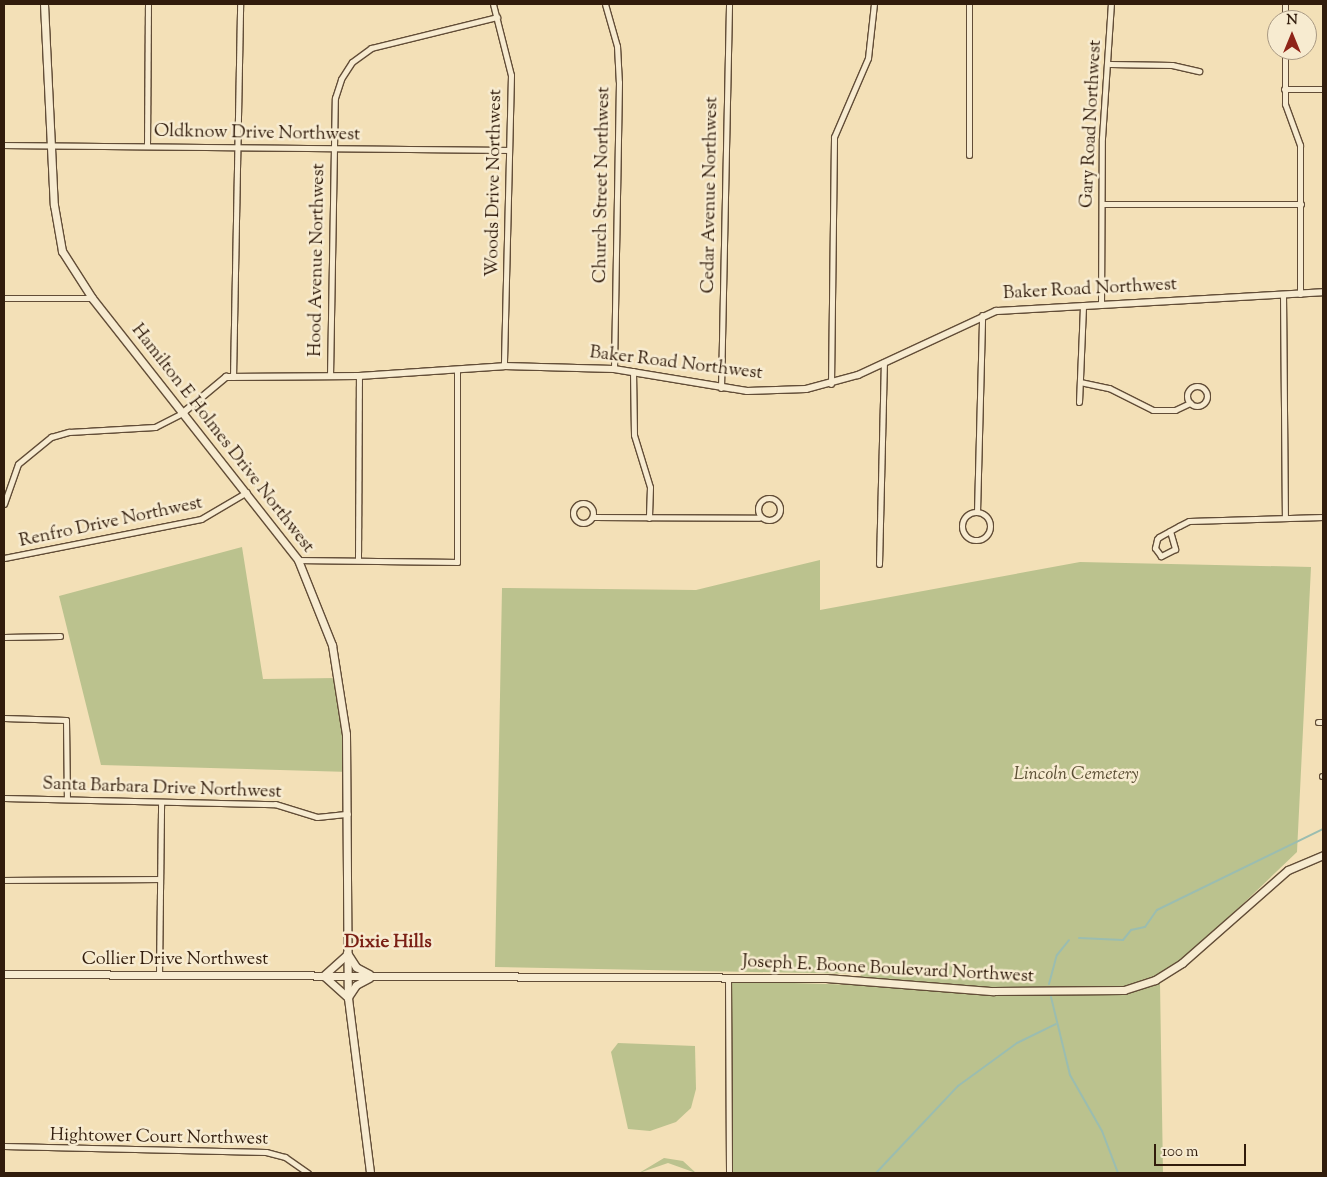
<!DOCTYPE html>
<html>
<head>
<meta charset="utf-8">
<style>
	body { margin:0 }
	#map { position:relative; width:1327px; height:1177px; overflow:hidden; background:#f3e0b7; font-family:"Sorts Mill Goudy",serif }
	div>[style] { position:absolute }
	[style*='--x'] { left:calc(var(--x)*1px); top:calc(var(--y)*1px); width:calc(var(--w)*1px); rotate:calc(var(--a)*1deg) }
	.green>* { inset:0; background:#bbc28e }
	.stream>* { height:2px; margin:-1px; padding:0 1px; transform-origin:1px; border-radius:1px; background:#9bbdb0 }
	.roads { filter:drop-shadow(1px 0 #624d37) drop-shadow(-1px 0 #624d37) drop-shadow(0 1px #624d37) drop-shadow(0 -1px #624d37) }
	.minor>* { height:5px; margin:-2.5px; padding:0 2.5px; transform-origin:2.5px; border-radius:2.5px; background:#f7ebd0 }
	.minor>.ring { margin:-2.5px; padding:0; box-sizing:content-box; background:none; border:5px solid #f7ebd0; border-radius:50% }
	.tertiary>* { height:6px; margin:-3px; padding:0 3px; transform-origin:3px; border-radius:3px; background:#f7ebd0 }
	.secondary>* { height:7px; margin:-3.5px; padding:0 3.5px; transform-origin:3.5px; border-radius:3.5px; background:#f7ebd0 }
	span { translate:-50% -50%; white-space:nowrap; text-align:center; line-height:1.15; -webkit-text-stroke:5px #f7ebd0; paint-order:stroke }
	.street-label { font-size:18px; color:#311c0c }
	.park-label { font-size:18px; color:#5a4e33; font-style:italic }
	.neighbourhood-label { font-size:19px; color:#7a1f14; font-weight:700 }
	.frame { position:absolute; inset:0; border:5px solid #311c0c; pointer-events:none }
	.north { position:absolute; left:1267px; top:10px; width:50px; height:50px; box-sizing:border-box; background:#f7ebd0; border:1px solid #a89882; border-radius:50%; rotate:0deg; font-size:14px; font-weight:700; line-height:20px; text-align:center; color:#311c0c }
	.north::after { content:''; display:block; margin:auto; width:18px; height:22px; background:#8f2418; clip-path:polygon(50% 0,100% 100%,50% 72%,0 100%) }
	.scale { position:absolute; left:1154px; top:1144px; width:92px; height:22px; box-sizing:border-box; border:2px solid #311c0c; border-top:0; padding-left:6px; font-size:15px; line-height:18px; white-space:nowrap; color:#311c0c; -webkit-text-stroke:4px #f7ebd0; paint-order:stroke }
</style>
</head>
<body>
<div id="map">
	<div class="green">
		<div style="clip-path:polygon(242px 547px,263px 679px,336px 678px,350px 772px,101px 765px,59px 596px)"></div>
		<div style="clip-path:polygon(820px 560px,820px 610px,1080px 562px,1311px 567px,1297px 852px,1160px 983px,1163px 1173px,728px 1173px,730px 981px,858px 985px,861px 974px,495px 967px,502px 588px,696px 590px)"></div>
		<div style="clip-path:polygon(618px 1043px,695px 1046px,696px 1089px,691px 1108px,676px 1122px,650px 1131px,628px 1129px,611px 1052px)"></div>
		<div style="clip-path:polygon(664px 1158px,683px 1161px,696px 1173px,668px 1163px,639px 1173px)"></div>
	</div>
	<div class="stream">
		<div style="--x:1079;--y:938;--w:44;--a:2.6"></div>
		<div style="--x:1123;--y:940;--w:13;--a:-51"></div>
		<div style="--x:1131;--y:930;--w:14;--a:-12"></div>
		<div style="--x:1145;--y:927;--w:21;--a:-55"></div>
		<div style="--x:1157;--y:910;--w:185;--a:-26"></div>
		<div style="--x:1049;--y:984;--w:30;--a:-75"></div>
		<div style="--x:1057;--y:955;--w:19;--a:-51"></div>
		<div style="--x:1051;--y:997;--w:80;--a:76.3"></div>
		<div style="--x:1070;--y:1075;--w:64;--a:60.3"></div>
		<div style="--x:1102;--y:1131;--w:45;--a:69.1"></div>
		<div style="--x:876;--y:1173;--w:120;--a:-46.7"></div>
		<div style="--x:958;--y:1086;--w:73;--a:-36.1"></div>
		<div style="--x:1017;--y:1043;--w:43;--a:-26"></div>
	</div>
	<div class="roads">
		<div class="minor">
			<div style="--x:493;--y:4;--w:73;--a:75.8"></div>
			<div style="--x:511;--y:75;--w:291;--a:91.4"></div>
			<div style="--x:605;--y:4;--w:44;--a:74.1"></div>
			<div style="--x:617;--y:46;--w:36;--a:87"></div>
			<div style="--x:619;--y:82;--w:287;--a:91"></div>
			<div style="--x:969;--y:4;--w:151;--a:90"></div>
			<div style="--x:1285;--y:20;--w:16;--a:-90"></div>
			<div style="--x:1285;--y:50;--w:54;--a:90"></div>
			<div style="--x:1285;--y:104;--w:44;--a:69.9"></div>
			<div style="--x:1300;--y:145;--w:149;--a:90"></div>
			<div style="--x:1110;--y:64;--w:62;--a:0.9"></div>
			<div style="--x:1172;--y:65;--w:28;--a:13"></div>
			<div style="--x:1284;--y:89;--w:39;--a:0"></div>
			<div style="--x:4;--y:145;--w:505;--a:0.57"></div>
			<div style="--x:147;--y:146;--w:142;--a:-89.6"></div>
			<div style="--x:1102;--y:204;--w:199;--a:0"></div>
			<div style="--x:1283;--y:294;--w:224;--a:89.5"></div>
			<div style="--x:4;--y:298;--w:88;--a:0"></div>
			<div style="--x:1101;--y:305;--w:167;--a:-89.7"></div>
			<div style="--x:1102;--y:138;--w:134;--a:-86.2"></div>
			<div style="--x:633;--y:371;--w:64;--a:89.1"></div>
			<div style="--x:634;--y:435;--w:54;--a:72.9"></div>
			<div style="--x:650;--y:487;--w:31;--a:92"></div>
			<div style="--x:330;--y:376;--w:278;--a:-89"></div>
			<div style="--x:335;--y:98;--w:20;--a:-72"></div>
			<div style="--x:341;--y:79;--w:20;--a:-57"></div>
			<div style="--x:352;--y:62;--w:24;--a:-36"></div>
			<div style="--x:371;--y:48;--w:130;--a:-13.8"></div>
			<div style="--x:233;--y:377;--w:373;--a:-88.9"></div>
			<div style="--x:1080;--y:382;--w:30;--a:12"></div>
			<div style="--x:1109;--y:388;--w:49;--a:26.6"></div>
			<div style="--x:1153;--y:410;--w:22;--a:0"></div>
			<div style="--x:1175;--y:410;--w:17;--a:-25"></div>
			<div style="--x:831;--y:384;--w:247;--a:-89.3"></div>
			<div style="--x:834;--y:137;--w:86;--a:-66.7"></div>
			<div style="--x:868;--y:58;--w:54;--a:-83.7"></div>
			<div class="ring" style="left:1187px;top:386px;width:15px;height:15px"></div>
			<div style="--x:721;--y:388;--w:384;--a:-88.8"></div>
			<div style="--x:1079;--y:402;--w:97;--a:-87.6"></div>
			<div class="ring" style="left:758px;top:498px;width:17px;height:17px"></div>
			<div class="ring" style="left:573px;top:503px;width:15px;height:15px"></div>
			<div style="--x:4;--y:504;--w:42;--a:-70.7"></div>
			<div style="--x:18;--y:464;--w:43;--a:-39.3"></div>
			<div style="--x:51;--y:437;--w:19;--a:-16"></div>
			<div style="--x:69;--y:432;--w:86;--a:-3.3"></div>
			<div style="--x:155;--y:427;--w:33;--a:-27"></div>
			<div style="--x:977;--y:512;--w:197;--a:-88.5"></div>
			<div class="ring" style="left:962px;top:512px;width:23px;height:23px"></div>
			<div style="--x:593;--y:517;--w:166;--a:0.3"></div>
			<div style="--x:1170;--y:531;--w:19;--a:74"></div>
			<div style="--x:1175;--y:549;--w:16;--a:153"></div>
			<div style="--x:1161;--y:556;--w:10;--a:-127"></div>
			<div style="--x:1155;--y:548;--w:9;--a:-77"></div>
			<div style="--x:1157;--y:539;--w:3;--a:-45"></div>
			<div style="--x:1159;--y:537;--w:23;--a:-29"></div>
			<div style="--x:1179;--y:526;--w:11;--a:-27"></div>
			<div style="--x:1189;--y:521;--w:134;--a:-1.7"></div>
			<div style="--x:4;--y:558;--w:201;--a:-11.2"></div>
			<div style="--x:201;--y:519;--w:53;--a:-30.4"></div>
			<div style="--x:298;--y:560;--w:159;--a:0.7"></div>
			<div style="--x:457;--y:562;--w:192;--a:-90"></div>
			<div style="--x:358;--y:560;--w:184;--a:-89.7"></div>
			<div style="--x:879;--y:564;--w:202;--a:-88.6"></div>
			<div style="--x:4;--y:637;--w:56;--a:-1"></div>
			<div style="--x:4;--y:718;--w:62;--a:1.8"></div>
			<div style="--x:66;--y:720;--w:79;--a:89.3"></div>
			<div style="--x:1318;--y:722;--w:5;--a:0"></div>
			<div style="--x:1322;--y:776;--w:1;--a:0"></div>
			<div style="--x:4;--y:798;--w:271;--a:1.3"></div>
			<div style="--x:275;--y:804;--w:44;--a:17.2"></div>
			<div style="--x:317;--y:817;--w:31;--a:-6"></div>
			<div style="--x:4;--y:880;--w:156;--a:-0.4"></div>
			<div style="--x:159;--y:974;--w:171;--a:-89.3"></div>
			<div style="--x:728;--y:977;--w:196;--a:89.7"></div>
			<div style="--x:4;--y:1146;--w:262;--a:1.3"></div>
			<div style="--x:266;--y:1152;--w:20;--a:15"></div>
			<div style="--x:285;--y:1157;--w:28;--a:35"></div>
		</div>
		<div class="tertiary">
			<div style="--x:184;--y:412;--w:55;--a:-39.8"></div>
			<div style="--x:226;--y:377;--w:133;--a:-0.4"></div>
			<div style="--x:359;--y:376;--w:145;--a:-3.9"></div>
			<div style="--x:504;--y:366;--w:110;--a:1.6"></div>
			<div style="--x:614;--y:369;--w:135;--a:9.4"></div>
			<div style="--x:747;--y:391;--w:59;--a:-1.9"></div>
			<div style="--x:806;--y:389;--w:54;--a:-15.1"></div>
			<div style="--x:858;--y:375;--w:152;--a:-24.9"></div>
			<div style="--x:996;--y:311;--w:328;--a:-3.3"></div>
		</div>
		<div class="secondary">
			<div style="--x:44;--y:4;--w:201;--a:87.2"></div>
			<div style="--x:54;--y:205;--w:47;--a:80.1"></div>
			<div style="--x:62;--y:251;--w:56;--a:57.4"></div>
			<div style="--x:92;--y:298;--w:333;--a:51.8"></div>
			<div style="--x:298;--y:560;--w:92;--a:68.2"></div>
			<div style="--x:332;--y:645;--w:90;--a:81.1"></div>
			<div style="--x:346;--y:734;--w:264;--a:89.6"></div>
			<div style="--x:348;--y:998;--w:176;--a:82.8"></div>
			<div style="--x:347;--y:953;--w:17;--a:57"></div>
			<div style="--x:356;--y:967;--w:15;--a:28"></div>
			<div style="--x:4;--y:974;--w:822;--a:0.28"></div>
			<div style="--x:826;--y:978;--w:168;--a:4.5"></div>
			<div style="--x:993;--y:991;--w:131;--a:-0.4"></div>
			<div style="--x:1124;--y:990;--w:33;--a:-18"></div>
			<div style="--x:1155;--y:980;--w:32;--a:-32"></div>
			<div style="--x:1182;--y:963;--w:141;--a:-41.3"></div>
			<div style="--x:1288;--y:870;--w:38;--a:-23"></div>
			<div style="--x:323;--y:976;--w:31;--a:-42"></div>
			<div style="--x:325;--y:977;--w:31;--a:42"></div>
			<div style="--x:348;--y:997;--w:14;--a:-56"></div>
			<div style="--x:356;--y:985;--w:15;--a:-28"></div>
		</div>
	</div>
	<div class="street-label">
		<span style="left:1092px;top:124px;rotate:-87deg">Gary Road Northwest</span>
		<span style="left:257px;top:134px;rotate:1deg">Oldknow Drive Northwest</span>
		<span style="left:495px;top:183px;rotate:-89deg">Woods Drive Northwest</span>
		<span style="left:603px;top:185px;rotate:-89deg">Church Street Northwest</span>
		<span style="left:711px;top:195px;rotate:-89deg">Cedar Avenue Northwest</span>
		<span style="left:318px;top:260px;rotate:-89deg">Hood Avenue Northwest</span>
		<span style="left:1090px;top:290px;rotate:-3deg">Baker Road Northwest</span>
		<span style="left:676px;top:364px;rotate:7deg">Baker Road Northwest</span>
		<span style="left:222px;top:439px;rotate:52deg">Hamilton E Holmes Drive Northwest</span>
		<span style="left:111px;top:523px;rotate:-12deg">Renfro Drive Northwest</span>
		<span style="left:162px;top:789px;rotate:2deg">Santa Barbara Drive Northwest</span>
		<span style="left:175px;top:960px">Collier Drive Northwest</span>
		<span style="left:888px;top:970px;rotate:3deg">Joseph E. Boone Boulevard Northwest</span>
		<span style="left:159px;top:1138px;rotate:1deg">Hightower Court Northwest</span>
	</div>
	<div class="park-label">
		<span style="left:1076px;top:775px">Lincoln Cemetery</span>
	</div>
	<div class="neighbourhood-label">
		<span style="left:388px;top:943px">Dixie Hills</span>
	</div>
	<div class="frame"></div>
	<div class="north">N</div>
	<div class="scale">100 m</div>
</div>
</body>
</html>
